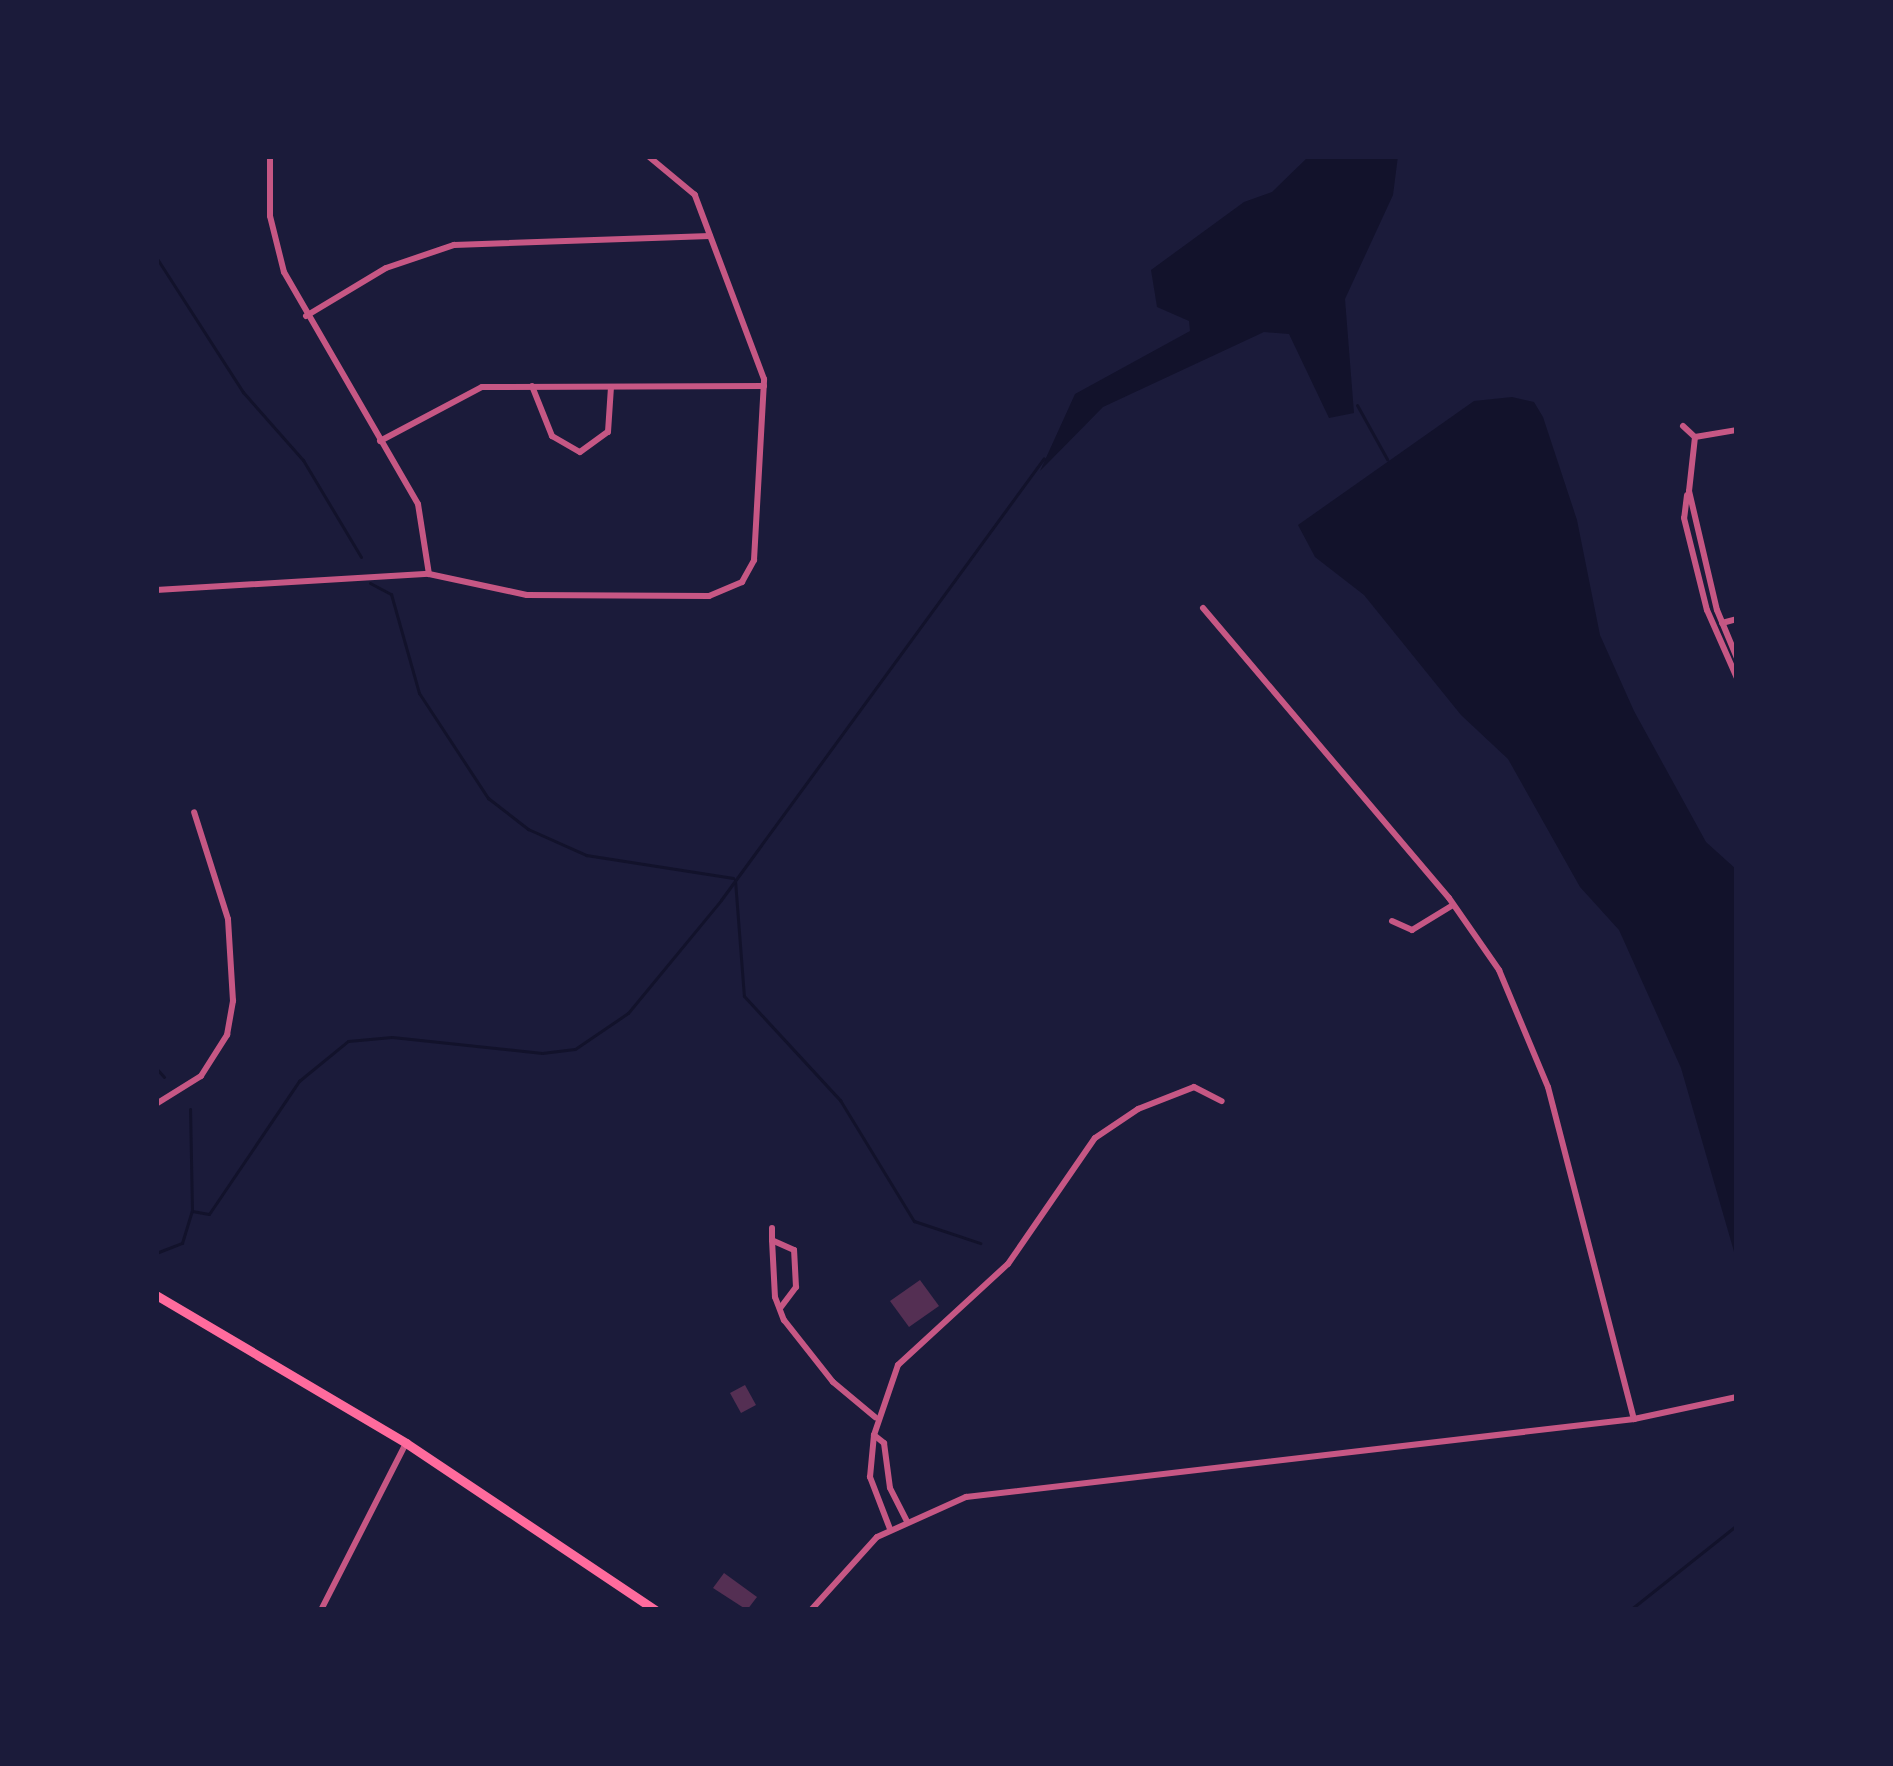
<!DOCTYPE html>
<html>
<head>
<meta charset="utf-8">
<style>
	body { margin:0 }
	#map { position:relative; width:1893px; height:1766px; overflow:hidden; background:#1b1b3a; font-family:Cabin,sans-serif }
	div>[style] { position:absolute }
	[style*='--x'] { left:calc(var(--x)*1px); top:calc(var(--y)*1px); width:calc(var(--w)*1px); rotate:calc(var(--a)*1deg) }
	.water>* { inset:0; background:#12122b }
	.stream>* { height:3px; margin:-1.5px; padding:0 1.5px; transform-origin:1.5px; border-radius:1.5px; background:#12122b }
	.building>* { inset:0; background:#542f53 }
	.minor>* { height:6px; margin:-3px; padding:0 3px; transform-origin:3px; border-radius:3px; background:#c65784 }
	.tertiary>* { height:6px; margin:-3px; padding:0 3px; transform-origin:3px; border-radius:3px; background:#c65784 }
	.primary>* { height:9px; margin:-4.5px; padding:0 4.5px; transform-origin:4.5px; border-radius:4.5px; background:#ff6b9d }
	span { translate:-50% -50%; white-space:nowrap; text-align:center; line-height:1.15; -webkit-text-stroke:9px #1b1b3a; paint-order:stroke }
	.frame { position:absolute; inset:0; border:159px solid #1b1b3a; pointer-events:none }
</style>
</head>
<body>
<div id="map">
	<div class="water">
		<div style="clip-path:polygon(1309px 156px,1398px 156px,1393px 195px,1345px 299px,1354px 413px,1329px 418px,1289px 334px,1264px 332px,1103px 407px,1040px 471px,1075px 394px,1190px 331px,1189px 321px,1157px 307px,1151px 270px,1244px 202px,1272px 192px)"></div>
		<div style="clip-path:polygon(1512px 397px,1534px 402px,1543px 417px,1577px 520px,1600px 635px,1634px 711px,1706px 842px,1737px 870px,1737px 1262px,1681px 1068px,1619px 930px,1580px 887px,1508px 759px,1461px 715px,1364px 595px,1315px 557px,1298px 525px,1474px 401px)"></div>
	</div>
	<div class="stream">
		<div style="--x:156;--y:257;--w:161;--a:57.2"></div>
		<div style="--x:243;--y:392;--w:91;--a:48.6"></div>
		<div style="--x:303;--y:460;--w:113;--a:59.1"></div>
		<div style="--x:1357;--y:405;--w:62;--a:60.9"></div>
		<div style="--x:370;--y:583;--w:24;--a:28"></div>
		<div style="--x:391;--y:594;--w:103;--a:74.2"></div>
		<div style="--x:419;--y:693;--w:126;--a:56.7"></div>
		<div style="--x:488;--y:798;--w:51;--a:37.8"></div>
		<div style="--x:528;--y:829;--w:64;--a:24.1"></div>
		<div style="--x:586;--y:855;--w:149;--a:8.9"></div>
		<div style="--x:735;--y:880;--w:116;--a:85.6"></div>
		<div style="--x:744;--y:996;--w:142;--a:47.3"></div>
		<div style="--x:840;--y:1100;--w:142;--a:58.6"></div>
		<div style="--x:914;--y:1221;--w:70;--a:18.4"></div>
		<div style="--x:156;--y:1068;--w:12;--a:48"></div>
		<div style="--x:192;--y:1211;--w:17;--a:10"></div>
		<div style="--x:209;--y:1214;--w:161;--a:-55.9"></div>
		<div style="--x:299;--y:1081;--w:63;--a:-39.2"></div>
		<div style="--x:348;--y:1041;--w:44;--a:-5.2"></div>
		<div style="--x:392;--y:1037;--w:151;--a:6.1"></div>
		<div style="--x:542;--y:1053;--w:33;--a:-7"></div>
		<div style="--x:575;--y:1049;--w:64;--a:-34.2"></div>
		<div style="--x:628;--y:1013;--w:146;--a:-50.5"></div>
		<div style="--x:721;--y:900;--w:547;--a:-53.84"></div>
		<div style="--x:156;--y:1253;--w:28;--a:-21"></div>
		<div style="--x:182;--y:1243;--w:34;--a:-73"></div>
		<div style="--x:192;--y:1211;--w:102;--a:-91.1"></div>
		<div style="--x:1630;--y:1610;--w:137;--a:-38.5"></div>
	</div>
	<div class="building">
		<div style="clip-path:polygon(920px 1280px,939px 1306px,909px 1327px,890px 1301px)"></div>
		<div style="clip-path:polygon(745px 1385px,756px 1405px,741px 1413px,730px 1393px)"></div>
		<div style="clip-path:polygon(724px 1573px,757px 1597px,747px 1610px,713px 1588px)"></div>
	</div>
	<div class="minor">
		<div style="--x:270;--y:156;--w:60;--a:90"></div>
		<div style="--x:270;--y:216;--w:58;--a:76"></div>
		<div style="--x:284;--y:272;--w:268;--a:60"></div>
		<div style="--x:418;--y:504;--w:71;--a:81.1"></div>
		<div style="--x:429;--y:574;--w:100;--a:12.1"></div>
		<div style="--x:527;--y:595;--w:182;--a:0.3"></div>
		<div style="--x:709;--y:596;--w:36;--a:-23"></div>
		<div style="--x:742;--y:582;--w:25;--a:-61"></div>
		<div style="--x:754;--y:560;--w:181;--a:-86.8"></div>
		<div style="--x:764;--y:379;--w:197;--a:-110.6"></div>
		<div style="--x:695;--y:195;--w:61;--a:-140.3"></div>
		<div style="--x:306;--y:316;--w:93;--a:-31"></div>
		<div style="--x:386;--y:268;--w:72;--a:-18.7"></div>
		<div style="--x:454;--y:245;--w:256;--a:-2"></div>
		<div style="--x:532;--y:386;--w:54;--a:68.2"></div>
		<div style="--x:552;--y:436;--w:32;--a:30"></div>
		<div style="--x:580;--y:452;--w:34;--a:-36"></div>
		<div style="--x:608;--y:432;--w:45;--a:-86.2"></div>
		<div style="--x:1683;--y:426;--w:16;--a:43"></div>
		<div style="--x:1695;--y:437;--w:43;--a:-9.5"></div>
		<div style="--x:1695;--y:437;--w:54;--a:96.3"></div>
		<div style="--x:1689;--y:491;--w:122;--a:76.8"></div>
		<div style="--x:1717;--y:610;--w:52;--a:67.4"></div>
		<div style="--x:380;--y:441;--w:115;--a:-27.9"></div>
		<div style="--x:482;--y:387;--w:282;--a:-0.2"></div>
		<div style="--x:1687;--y:495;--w:23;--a:97"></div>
		<div style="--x:1684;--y:518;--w:95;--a:76"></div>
		<div style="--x:1707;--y:610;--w:74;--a:66.2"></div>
		<div style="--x:156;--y:590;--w:273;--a:-3.4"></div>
		<div style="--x:1203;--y:608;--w:380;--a:49.7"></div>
		<div style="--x:1449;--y:898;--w:88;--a:55.2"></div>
		<div style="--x:1499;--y:970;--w:127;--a:67.3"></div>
		<div style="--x:1548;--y:1087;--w:343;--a:75.5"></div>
		<div style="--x:1722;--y:623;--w:16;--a:-15"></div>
		<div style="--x:1392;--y:921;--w:22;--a:24"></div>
		<div style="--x:1412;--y:930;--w:48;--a:-31.4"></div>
		<div style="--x:156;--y:1104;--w:53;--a:-31.9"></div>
		<div style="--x:201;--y:1076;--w:49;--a:-57.6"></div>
		<div style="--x:227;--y:1035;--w:35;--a:-80"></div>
		<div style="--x:233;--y:1001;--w:82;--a:-93.5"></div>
		<div style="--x:228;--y:919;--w:112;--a:-107.6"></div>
		<div style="--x:772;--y:1228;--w:12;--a:90"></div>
		<div style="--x:781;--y:1307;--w:25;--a:-53"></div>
		<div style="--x:796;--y:1287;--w:37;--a:-93"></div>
		<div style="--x:794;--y:1250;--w:24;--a:-156"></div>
		<div style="--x:772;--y:1240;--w:57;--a:87"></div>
		<div style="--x:775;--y:1297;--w:25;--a:69"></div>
		<div style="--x:784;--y:1320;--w:79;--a:51.7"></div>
		<div style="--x:833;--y:1382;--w:55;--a:39.8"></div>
		<div style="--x:874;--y:1435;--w:74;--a:-71.1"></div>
		<div style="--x:898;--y:1365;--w:149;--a:-42.6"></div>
		<div style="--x:1008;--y:1264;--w:153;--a:-55.4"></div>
		<div style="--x:1095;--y:1138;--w:52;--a:-34"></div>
		<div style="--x:1138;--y:1109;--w:60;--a:-21.4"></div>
		<div style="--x:1194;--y:1087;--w:31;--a:27"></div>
		<div style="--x:890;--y:1529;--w:56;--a:-111"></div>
		<div style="--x:870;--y:1477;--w:42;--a:-84.6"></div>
		<div style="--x:874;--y:1435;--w:13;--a:39"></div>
		<div style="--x:884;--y:1443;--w:45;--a:82.4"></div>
		<div style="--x:890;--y:1488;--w:36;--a:63"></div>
		<div style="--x:321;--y:1610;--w:187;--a:-63"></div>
	</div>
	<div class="tertiary">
		<div style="--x:811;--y:1610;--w:98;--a:-47.9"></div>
		<div style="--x:877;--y:1537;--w:98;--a:-24.2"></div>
		<div style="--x:966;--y:1497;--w:673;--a:-6.66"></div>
		<div style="--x:1634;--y:1419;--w:105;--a:-12.1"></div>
	</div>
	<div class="primary">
		<div style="--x:156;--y:1295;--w:291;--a:30.6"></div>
		<div style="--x:406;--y:1443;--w:300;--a:33.8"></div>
	</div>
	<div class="frame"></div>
</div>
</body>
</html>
